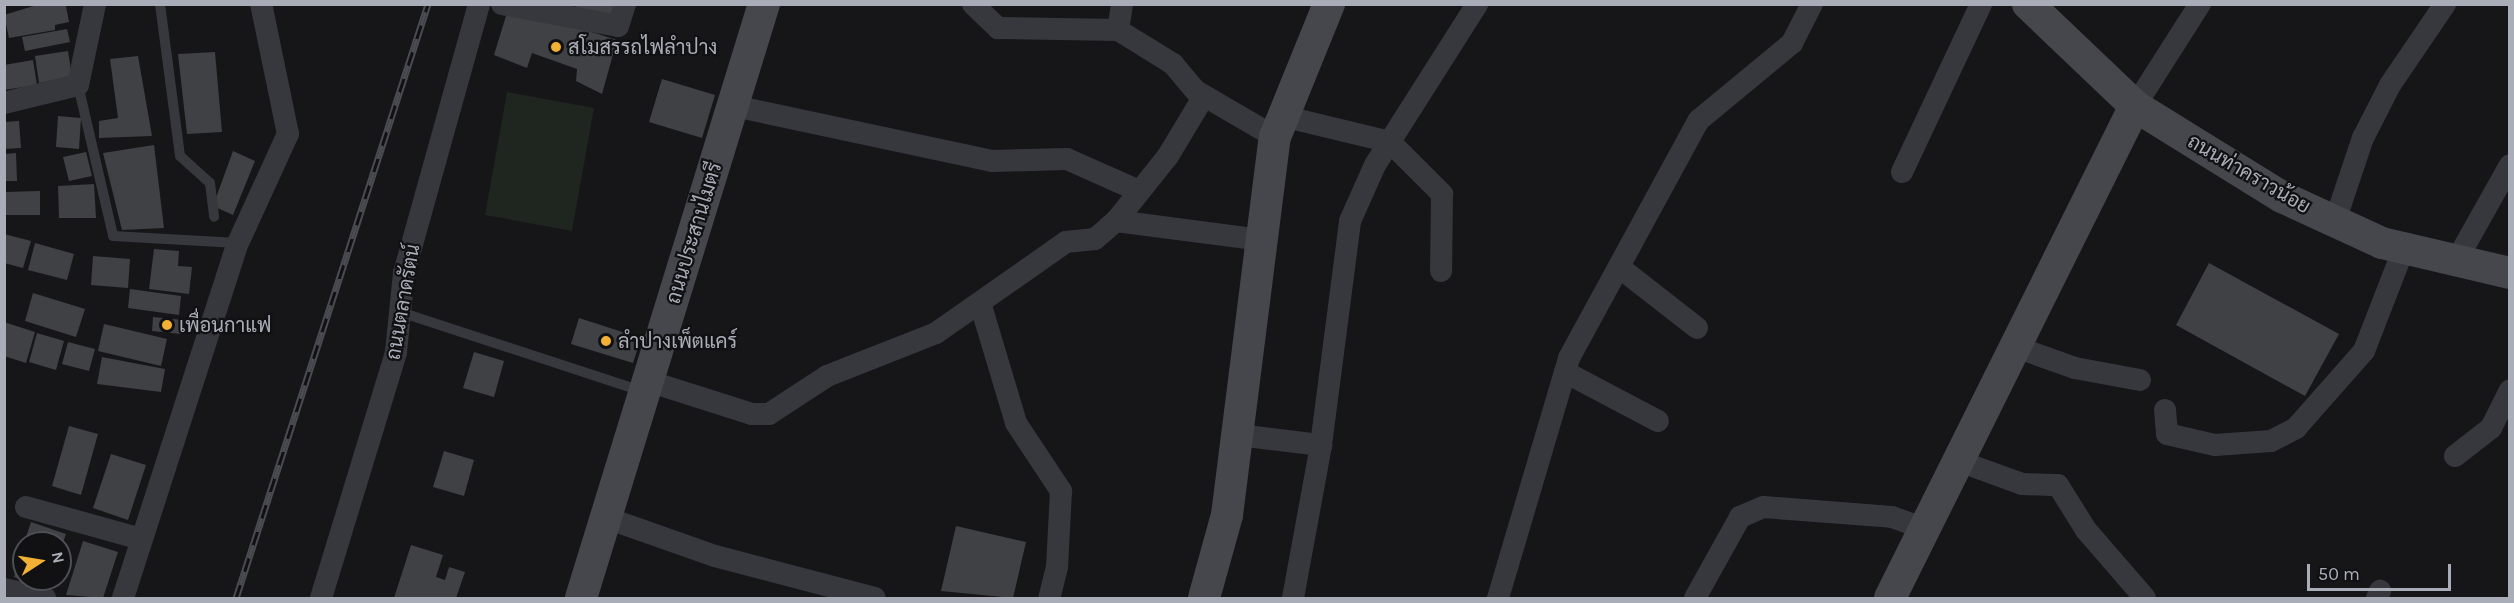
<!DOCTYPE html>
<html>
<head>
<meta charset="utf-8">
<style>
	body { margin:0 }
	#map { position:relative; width:2514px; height:603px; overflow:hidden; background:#161618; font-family:Karla,Sarabun,sans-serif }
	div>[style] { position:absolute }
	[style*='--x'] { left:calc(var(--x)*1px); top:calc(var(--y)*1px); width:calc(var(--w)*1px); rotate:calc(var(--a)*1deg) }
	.green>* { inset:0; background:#1e261f }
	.building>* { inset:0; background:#404145 }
	.lane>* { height:10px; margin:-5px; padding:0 5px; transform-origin:5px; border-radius:5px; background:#37383d }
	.street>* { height:22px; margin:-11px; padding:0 11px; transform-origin:11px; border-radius:11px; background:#37383d }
	.secondary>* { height:32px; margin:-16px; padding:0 16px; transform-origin:16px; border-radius:16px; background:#45474d }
	.rail>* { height:7px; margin-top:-3.5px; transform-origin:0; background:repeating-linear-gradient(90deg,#111113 0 14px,#4a4c52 0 28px); box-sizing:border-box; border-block:2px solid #4a4c52 }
	.dots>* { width:16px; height:16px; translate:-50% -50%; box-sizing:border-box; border:3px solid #111113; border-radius:50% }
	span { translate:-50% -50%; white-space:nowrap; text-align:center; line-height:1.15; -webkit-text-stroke:4.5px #111113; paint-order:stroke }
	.poi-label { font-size:20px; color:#a8adb8 }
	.left { translate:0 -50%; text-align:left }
	.street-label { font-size:20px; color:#a8adb8 }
	.frame { position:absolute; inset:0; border:6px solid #a8adb8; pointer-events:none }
	.north { position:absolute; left:12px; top:531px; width:60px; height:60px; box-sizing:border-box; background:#111113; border:2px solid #4d4f55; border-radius:50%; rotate:78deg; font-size:16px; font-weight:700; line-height:24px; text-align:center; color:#a8adb8 }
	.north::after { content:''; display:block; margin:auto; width:21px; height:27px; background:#f2b134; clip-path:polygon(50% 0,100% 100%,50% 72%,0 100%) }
	.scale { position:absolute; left:2307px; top:564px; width:144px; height:27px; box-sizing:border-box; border:3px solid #a8adb8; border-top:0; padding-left:8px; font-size:18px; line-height:21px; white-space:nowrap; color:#a8adb8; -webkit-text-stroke:4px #111113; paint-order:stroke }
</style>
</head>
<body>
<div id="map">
	<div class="green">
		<div style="clip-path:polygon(507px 92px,594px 108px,572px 231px,485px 215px)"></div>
	</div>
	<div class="building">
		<div style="clip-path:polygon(40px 4px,66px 6px,69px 22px,55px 25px,55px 30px,9px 38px,4px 15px)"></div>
		<div style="clip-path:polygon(570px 4px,626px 4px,618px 26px)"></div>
		<div style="clip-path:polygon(509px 6px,617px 40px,602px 94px,576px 81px,577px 69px,532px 53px,527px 68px,494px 55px)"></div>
		<div style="clip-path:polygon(67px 29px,70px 42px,25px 51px,22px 37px)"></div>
		<div style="clip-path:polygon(68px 51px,72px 77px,39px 83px,35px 56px)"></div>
		<div style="clip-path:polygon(215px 52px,222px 132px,187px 134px,178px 54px)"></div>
		<div style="clip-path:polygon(138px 56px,152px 136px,99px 138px,99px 121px,118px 118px,110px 59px)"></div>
		<div style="clip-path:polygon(33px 60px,37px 85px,4px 90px,4px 65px)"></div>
		<div style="clip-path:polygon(662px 79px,715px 95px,702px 138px,649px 122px)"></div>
		<div style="clip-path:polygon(58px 116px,81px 118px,79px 149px,56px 147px)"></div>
		<div style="clip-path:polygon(19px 121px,21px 148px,4px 149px,4px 122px)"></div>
		<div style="clip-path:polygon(154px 145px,164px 228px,122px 230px,103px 153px)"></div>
		<div style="clip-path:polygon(233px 151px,255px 161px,233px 215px,213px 206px)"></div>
		<div style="clip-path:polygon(86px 152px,92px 176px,69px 181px,63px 157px)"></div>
		<div style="clip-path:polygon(16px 153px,17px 181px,4px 181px,4px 154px)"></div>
		<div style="clip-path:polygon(94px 184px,96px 218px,59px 218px,58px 186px)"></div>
		<div style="clip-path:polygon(40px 191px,40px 215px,4px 215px,4px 192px)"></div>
		<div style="clip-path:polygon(4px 234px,31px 241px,23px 268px,4px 263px)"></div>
		<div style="clip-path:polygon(35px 243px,74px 254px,67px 280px,28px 270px)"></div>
		<div style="clip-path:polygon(154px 249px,179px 251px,178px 266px,192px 267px,189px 294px,149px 289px)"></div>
		<div style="clip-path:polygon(93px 256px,130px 259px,128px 288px,91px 285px)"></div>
		<div style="clip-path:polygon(2209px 263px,2339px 334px,2305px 396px,2176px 325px)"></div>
		<div style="clip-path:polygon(130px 289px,181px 296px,179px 315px,128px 308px)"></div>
		<div style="clip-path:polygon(33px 293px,85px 309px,76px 337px,25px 321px)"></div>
		<div style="clip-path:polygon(153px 317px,183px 320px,181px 334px,152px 331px)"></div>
		<div style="clip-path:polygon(579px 318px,641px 338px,633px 363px,571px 344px)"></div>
		<div style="clip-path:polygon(4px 322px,35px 332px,26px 363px,4px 356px)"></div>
		<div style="clip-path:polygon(104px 324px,167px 339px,161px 366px,98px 351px)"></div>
		<div style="clip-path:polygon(37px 333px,64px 341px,56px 370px,29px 362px)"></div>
		<div style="clip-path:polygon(68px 342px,95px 349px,89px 371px,62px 364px)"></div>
		<div style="clip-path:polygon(474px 352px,504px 361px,494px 397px,463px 388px)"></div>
		<div style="clip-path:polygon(102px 357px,165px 369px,161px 392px,97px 384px)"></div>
		<div style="clip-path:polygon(69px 426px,98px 434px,81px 495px,52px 486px)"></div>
		<div style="clip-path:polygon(444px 451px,474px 460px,464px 496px,433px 487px)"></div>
		<div style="clip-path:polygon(111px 454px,146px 465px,128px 520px,93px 508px)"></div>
		<div style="clip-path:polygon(31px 522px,66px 534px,60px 551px,60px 543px,24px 543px)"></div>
		<div style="clip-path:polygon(956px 526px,1026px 542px,1013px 598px,941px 591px)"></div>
		<div style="clip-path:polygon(83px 541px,118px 552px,103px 598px,66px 595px)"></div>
		<div style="clip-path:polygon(411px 545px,443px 555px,436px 577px,445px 580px,449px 567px,465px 572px,456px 598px,394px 598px)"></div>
		<div style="clip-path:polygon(24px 546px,24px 579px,52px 579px,49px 588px,14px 577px)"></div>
	</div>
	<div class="lane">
		<div style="--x:160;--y:4;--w:153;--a:82.5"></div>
		<div style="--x:180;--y:156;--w:40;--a:42"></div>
		<div style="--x:210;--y:183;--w:34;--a:83"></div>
		<div style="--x:78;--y:85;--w:155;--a:76.9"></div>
		<div style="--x:113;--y:236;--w:125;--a:3.2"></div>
		<div style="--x:397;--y:311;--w:258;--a:18.1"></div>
	</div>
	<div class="street">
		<div style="--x:502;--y:4;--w:118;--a:10.7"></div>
		<div style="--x:618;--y:26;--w:23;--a:-72"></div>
		<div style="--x:973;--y:4;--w:35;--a:44"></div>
		<div style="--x:998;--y:28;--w:120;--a:1"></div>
		<div style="--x:1118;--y:30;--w:65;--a:31.7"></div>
		<div style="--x:1173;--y:64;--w:35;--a:50"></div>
		<div style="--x:1196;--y:91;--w:91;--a:30.2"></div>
		<div style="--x:1118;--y:30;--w:26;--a:-81"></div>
		<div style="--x:4;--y:103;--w:76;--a:-13.7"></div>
		<div style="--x:78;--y:85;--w:83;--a:-78.1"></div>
		<div style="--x:734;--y:106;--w:264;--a:12"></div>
		<div style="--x:992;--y:161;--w:75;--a:-1.5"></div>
		<div style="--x:1067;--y:159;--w:79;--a:24"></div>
		<div style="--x:2135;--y:106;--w:121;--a:-57.5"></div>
		<div style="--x:1282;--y:116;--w:111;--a:13.5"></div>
		<div style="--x:1390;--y:142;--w:74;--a:45"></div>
		<div style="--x:1442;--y:194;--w:77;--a:90.7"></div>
		<div style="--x:1902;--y:172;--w:186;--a:-64.8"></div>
		<div style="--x:1116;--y:221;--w:148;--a:7.4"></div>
		<div style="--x:2335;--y:221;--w:88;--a:-71.4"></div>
		<div style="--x:2363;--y:138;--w:59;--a:-63"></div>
		<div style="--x:2390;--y:85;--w:98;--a:-55.8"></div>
		<div style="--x:2455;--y:263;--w:112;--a:-60.7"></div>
		<div style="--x:1619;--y:267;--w:99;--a:38"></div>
		<div style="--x:981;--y:306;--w:122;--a:73.3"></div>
		<div style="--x:1016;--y:423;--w:82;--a:56.5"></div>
		<div style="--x:1061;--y:491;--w:76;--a:93"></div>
		<div style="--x:1057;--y:567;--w:32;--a:104"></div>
		<div style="--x:2013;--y:346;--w:66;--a:19.5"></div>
		<div style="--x:2075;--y:368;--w:66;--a:10.5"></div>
		<div style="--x:1565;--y:372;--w:105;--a:27.8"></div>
		<div style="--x:648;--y:381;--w:109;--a:17.6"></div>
		<div style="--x:752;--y:414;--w:17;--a:0"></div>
		<div style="--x:769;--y:414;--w:69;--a:-33.2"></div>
		<div style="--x:827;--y:376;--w:117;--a:-21.5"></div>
		<div style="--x:936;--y:333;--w:159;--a:-35"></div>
		<div style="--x:1066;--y:242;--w:29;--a:-6"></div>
		<div style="--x:1095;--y:239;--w:28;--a:-41"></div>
		<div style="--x:1116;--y:221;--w:83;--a:-51.3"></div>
		<div style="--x:1168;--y:156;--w:70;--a:-59"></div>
		<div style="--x:2165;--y:410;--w:24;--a:85"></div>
		<div style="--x:2167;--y:434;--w:49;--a:12.9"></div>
		<div style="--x:2215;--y:445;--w:56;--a:-4.1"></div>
		<div style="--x:2271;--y:441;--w:28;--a:-27"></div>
		<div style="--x:2296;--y:428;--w:103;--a:-48.6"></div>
		<div style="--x:2364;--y:351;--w:110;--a:-68.8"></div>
		<div style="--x:1238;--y:435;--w:84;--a:6.9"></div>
		<div style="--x:2455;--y:456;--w:46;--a:-37.9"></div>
		<div style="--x:2491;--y:428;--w:42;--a:-63.4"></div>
		<div style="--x:1956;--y:460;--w:70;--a:20"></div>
		<div style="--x:2022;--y:484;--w:36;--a:2"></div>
		<div style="--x:2058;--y:485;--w:53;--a:58.1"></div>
		<div style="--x:2086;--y:530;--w:90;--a:49.1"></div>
		<div style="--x:26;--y:507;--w:119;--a:15.5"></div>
		<div style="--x:607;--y:518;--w:114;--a:19.4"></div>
		<div style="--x:715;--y:556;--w:165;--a:14.7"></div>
		<div style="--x:4;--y:589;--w:42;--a:12.4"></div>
		<div style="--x:123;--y:598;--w:373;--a:-72.1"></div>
		<div style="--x:238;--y:243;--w:120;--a:-65.4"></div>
		<div style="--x:288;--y:134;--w:133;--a:-101.7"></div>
		<div style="--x:321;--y:598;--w:257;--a:-73"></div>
		<div style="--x:396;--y:352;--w:79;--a:-84.2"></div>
		<div style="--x:404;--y:273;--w:279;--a:-74.4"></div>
		<div style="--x:1293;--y:598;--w:156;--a:-79.6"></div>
		<div style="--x:1321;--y:445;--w:226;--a:-82.6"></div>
		<div style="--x:1350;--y:221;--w:61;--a:-65.9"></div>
		<div style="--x:1375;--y:165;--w:191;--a:-57.6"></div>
		<div style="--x:1498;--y:598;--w:250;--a:-73.5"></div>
		<div style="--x:1569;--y:358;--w:271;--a:-61.4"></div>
		<div style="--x:1699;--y:120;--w:121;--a:-39.6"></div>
		<div style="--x:1792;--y:43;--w:44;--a:-62.9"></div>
		<div style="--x:1695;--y:598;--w:93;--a:-60.9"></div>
		<div style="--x:1740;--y:517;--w:25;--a:-23"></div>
		<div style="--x:1763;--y:507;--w:129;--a:4.4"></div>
		<div style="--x:1892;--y:517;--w:32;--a:20"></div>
		<div style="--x:2377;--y:598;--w:8;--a:-67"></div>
	</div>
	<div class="secondary">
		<div style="--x:2028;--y:4;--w:148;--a:43.6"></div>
		<div style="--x:2135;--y:106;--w:173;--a:31.8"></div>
		<div style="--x:2282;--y:197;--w:110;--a:24.7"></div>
		<div style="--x:2382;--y:243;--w:131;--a:13.2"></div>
		<div style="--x:581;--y:598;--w:622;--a:-72.88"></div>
		<div style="--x:1204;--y:598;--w:86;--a:-74.5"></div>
		<div style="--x:1227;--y:515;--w:381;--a:-82.8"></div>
		<div style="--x:1275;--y:137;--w:144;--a:-67.9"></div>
		<div style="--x:1890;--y:598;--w:550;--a:-63.53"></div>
	</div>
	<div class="rail">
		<div style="--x:236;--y:598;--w:624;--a:-72.09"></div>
	</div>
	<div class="dots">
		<div style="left:556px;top:47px;background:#f2b134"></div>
		<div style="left:167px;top:325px;background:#f2b134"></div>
		<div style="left:606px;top:341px;background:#f2b134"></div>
	</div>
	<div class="poi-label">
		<span class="left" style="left:568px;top:47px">สโมสรรถไฟลำปาง</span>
		<span class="left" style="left:179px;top:325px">เพื่อนกาแฟ</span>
		<span class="left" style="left:618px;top:341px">ลำปางเพ็ตแคร์</span>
	</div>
	<div class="street-label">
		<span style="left:2249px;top:174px;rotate:30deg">ถนนท่าคราวน้อย</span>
		<span style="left:694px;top:233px;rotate:-73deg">ถนนประสานไมตรี</span>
		<span style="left:403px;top:302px;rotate:-80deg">ถนนตลาดรัตน์</span>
	</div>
	<div class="frame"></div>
	<div class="north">N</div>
	<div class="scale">50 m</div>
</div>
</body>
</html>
